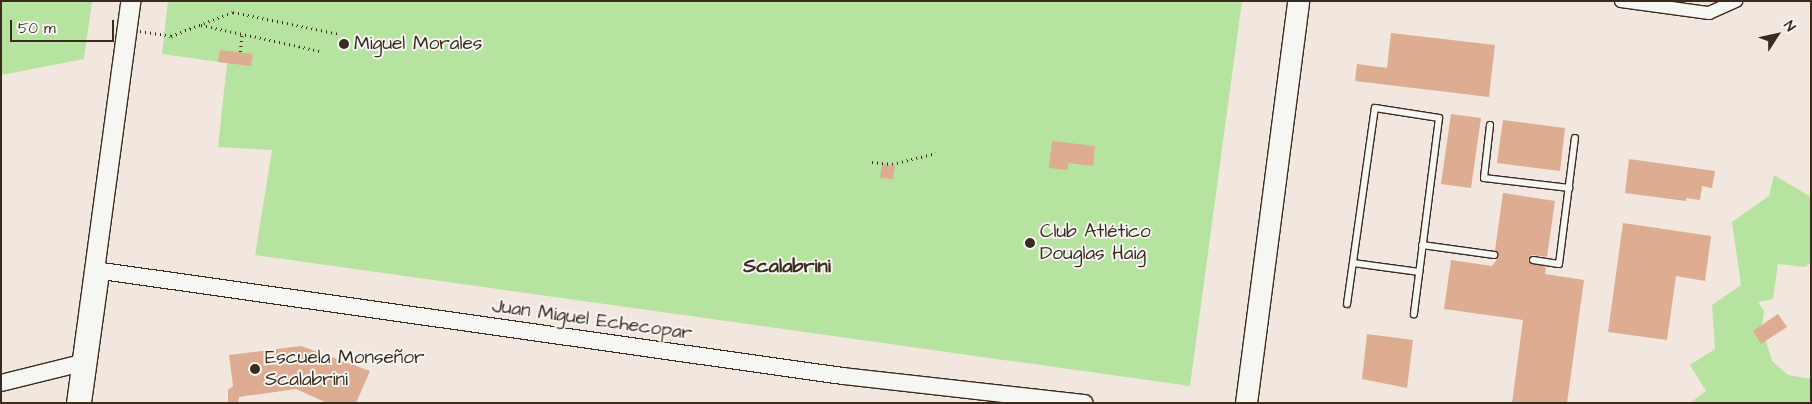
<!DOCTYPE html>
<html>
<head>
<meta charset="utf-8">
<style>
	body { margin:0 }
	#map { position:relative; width:1812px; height:404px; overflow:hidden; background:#f1e7de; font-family:"Architects Daughter",sans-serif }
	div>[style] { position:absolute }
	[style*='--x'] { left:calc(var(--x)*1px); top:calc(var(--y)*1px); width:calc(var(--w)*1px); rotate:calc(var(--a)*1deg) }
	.green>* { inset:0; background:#b7e3a0 }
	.building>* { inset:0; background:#deac90 }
	.path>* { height:2.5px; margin-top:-1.25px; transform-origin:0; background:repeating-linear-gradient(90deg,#3b2a1e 0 1px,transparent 0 5px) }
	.roads { filter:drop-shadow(1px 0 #3b2a1e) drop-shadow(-1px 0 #3b2a1e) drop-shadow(0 1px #3b2a1e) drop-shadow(0 -1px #3b2a1e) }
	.service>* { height:6px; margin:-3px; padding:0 3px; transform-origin:3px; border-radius:3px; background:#f6f6f2 }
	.minor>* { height:12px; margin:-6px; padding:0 6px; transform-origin:6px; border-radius:6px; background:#f6f6f2 }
	.tertiary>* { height:16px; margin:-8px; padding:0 8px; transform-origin:8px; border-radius:8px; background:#f6f6f2 }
	.secondary>* { height:19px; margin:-9.5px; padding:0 9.5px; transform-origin:9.5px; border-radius:9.5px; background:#f6f6f2 }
	.primary>* { height:21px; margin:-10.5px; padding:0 10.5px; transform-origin:10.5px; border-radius:10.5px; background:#f6f6f2 }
	.dots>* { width:14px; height:14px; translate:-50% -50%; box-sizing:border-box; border:2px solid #f6f6f2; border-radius:50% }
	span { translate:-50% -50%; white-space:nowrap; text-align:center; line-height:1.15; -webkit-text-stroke:4px #f6f6f2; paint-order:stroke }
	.poi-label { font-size:19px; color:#3b2a1e }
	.left { translate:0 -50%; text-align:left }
	.street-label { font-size:19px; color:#3b2a1e }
	.neighbourhood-label { font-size:20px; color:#3b2a1e; font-weight:700 }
	.frame { position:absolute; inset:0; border:2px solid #3b2a1e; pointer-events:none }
	.north { position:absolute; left:1752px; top:10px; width:50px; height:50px; -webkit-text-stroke:4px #f6f6f2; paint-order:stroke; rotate:55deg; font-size:14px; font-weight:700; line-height:20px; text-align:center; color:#3b2a1e }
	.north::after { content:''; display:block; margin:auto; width:18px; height:22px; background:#3b2a1e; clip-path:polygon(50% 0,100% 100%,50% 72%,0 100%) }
	.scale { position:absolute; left:10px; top:20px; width:104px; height:22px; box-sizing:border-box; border:2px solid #3b2a1e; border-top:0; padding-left:6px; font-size:15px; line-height:18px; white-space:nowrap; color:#3b2a1e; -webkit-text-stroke:4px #f6f6f2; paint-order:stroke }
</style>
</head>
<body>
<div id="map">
	<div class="green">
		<div style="clip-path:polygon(1px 1px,92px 1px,84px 59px,1px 75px)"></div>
		<div style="clip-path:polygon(168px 1px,1242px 1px,1190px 386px,255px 255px,272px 150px,218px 147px,227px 63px,162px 54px)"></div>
		<div style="clip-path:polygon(1774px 175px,1811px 197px,1811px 262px,1805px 267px,1778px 264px,1773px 299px,1758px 302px,1764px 311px,1762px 328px,1772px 361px,1788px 375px,1811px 379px,1811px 403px,1690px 403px,1706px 391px,1690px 365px,1715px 349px,1712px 305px,1741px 285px,1732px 222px,1769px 196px)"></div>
	</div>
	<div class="building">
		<div style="clip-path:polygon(1391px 33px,1495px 45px,1489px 97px,1355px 81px,1357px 64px,1387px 68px)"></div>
		<div style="clip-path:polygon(220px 50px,253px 54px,251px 66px,218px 62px)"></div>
		<div style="clip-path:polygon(1451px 114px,1481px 118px,1471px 188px,1441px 184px)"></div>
		<div style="clip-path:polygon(1503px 120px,1565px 128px,1560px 171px,1497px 163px)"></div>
		<div style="clip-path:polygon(1052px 141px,1095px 146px,1093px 166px,1068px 163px,1068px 170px,1049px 168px)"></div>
		<div style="clip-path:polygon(1629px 159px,1715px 171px,1712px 188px,1702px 186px,1700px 200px,1686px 198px,1686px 201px,1625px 193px)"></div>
		<div style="clip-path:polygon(882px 164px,895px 166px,893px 179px,880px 178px)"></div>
		<div style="clip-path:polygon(1503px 193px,1555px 201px,1547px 257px,1532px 255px,1528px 261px,1546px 267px,1545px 274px,1584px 280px,1567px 403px,1512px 403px,1523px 320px,1444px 309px,1451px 260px,1492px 266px,1498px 258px,1495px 250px)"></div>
		<div style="clip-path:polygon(1623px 223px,1711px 236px,1705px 281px,1676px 276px,1667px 340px,1608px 332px)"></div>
		<div style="clip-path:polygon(1778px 314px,1787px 327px,1761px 344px,1753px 331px)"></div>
		<div style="clip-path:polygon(1367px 334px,1413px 340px,1407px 388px,1362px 379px)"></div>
		<div style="clip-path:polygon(301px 346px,370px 371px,356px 403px,327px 403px,296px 389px,239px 397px,238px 403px,228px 403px,228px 390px,233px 386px,229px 355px)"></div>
	</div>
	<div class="path">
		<div style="--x:212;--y:1;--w:1;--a:90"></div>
		<div style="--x:201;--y:25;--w:122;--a:12.3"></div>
		<div style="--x:140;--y:31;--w:31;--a:9"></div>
		<div style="--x:171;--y:36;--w:66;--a:-21.2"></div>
		<div style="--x:233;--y:12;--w:108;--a:11.7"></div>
		<div style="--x:240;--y:52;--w:18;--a:-84"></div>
		<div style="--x:872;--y:162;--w:20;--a:6"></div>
		<div style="--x:892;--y:164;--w:45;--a:-14"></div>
	</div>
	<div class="roads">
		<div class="service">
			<div style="--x:1490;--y:125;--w:53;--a:96.5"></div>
			<div style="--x:1484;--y:178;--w:86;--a:6.7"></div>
			<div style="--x:1422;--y:245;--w:73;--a:7.9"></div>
			<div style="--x:1533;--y:260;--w:26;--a:9"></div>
			<div style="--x:1559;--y:264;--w:127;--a:-82.8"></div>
			<div style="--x:1353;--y:263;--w:67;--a:7.8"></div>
			<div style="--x:1347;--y:304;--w:198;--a:-81.9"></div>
			<div style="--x:1375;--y:108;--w:65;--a:8.9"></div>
			<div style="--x:1439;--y:118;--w:198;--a:97.3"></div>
			<div style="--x:88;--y:403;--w:131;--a:-82.1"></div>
		</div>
		<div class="minor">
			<div style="--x:1621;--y:1;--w:89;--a:7.8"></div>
			<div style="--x:1709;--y:13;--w:30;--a:-24"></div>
		</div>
		<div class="tertiary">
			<div style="--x:95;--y:270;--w:755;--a:8.07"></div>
			<div style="--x:843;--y:376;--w:243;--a:6.4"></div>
			<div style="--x:1;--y:383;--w:83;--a:-13.9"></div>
		</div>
		<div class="secondary">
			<div style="--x:76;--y:403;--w:406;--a:-82.3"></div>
		</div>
		<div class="primary">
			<div style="--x:1246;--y:403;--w:405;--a:-82.6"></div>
		</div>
	</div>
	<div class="dots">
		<div style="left:344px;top:44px;background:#3b2a1e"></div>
		<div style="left:1030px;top:243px;background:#3b2a1e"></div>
		<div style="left:255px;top:369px;background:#3b2a1e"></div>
	</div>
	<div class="poi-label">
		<span class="left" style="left:354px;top:44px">Miguel Morales</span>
		<span class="left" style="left:1040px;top:243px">Club Atlético<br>Douglas Haig</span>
		<span class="left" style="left:265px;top:369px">Escuela Monseñor<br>Scalabrini</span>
	</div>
	<div class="street-label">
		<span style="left:592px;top:320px;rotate:8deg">Juan Miguel Echecopar</span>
	</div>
	<div class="neighbourhood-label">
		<span style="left:787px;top:266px">Scalabrini</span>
	</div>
	<div class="frame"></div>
	<div class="north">N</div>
	<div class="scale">50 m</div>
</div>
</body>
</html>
